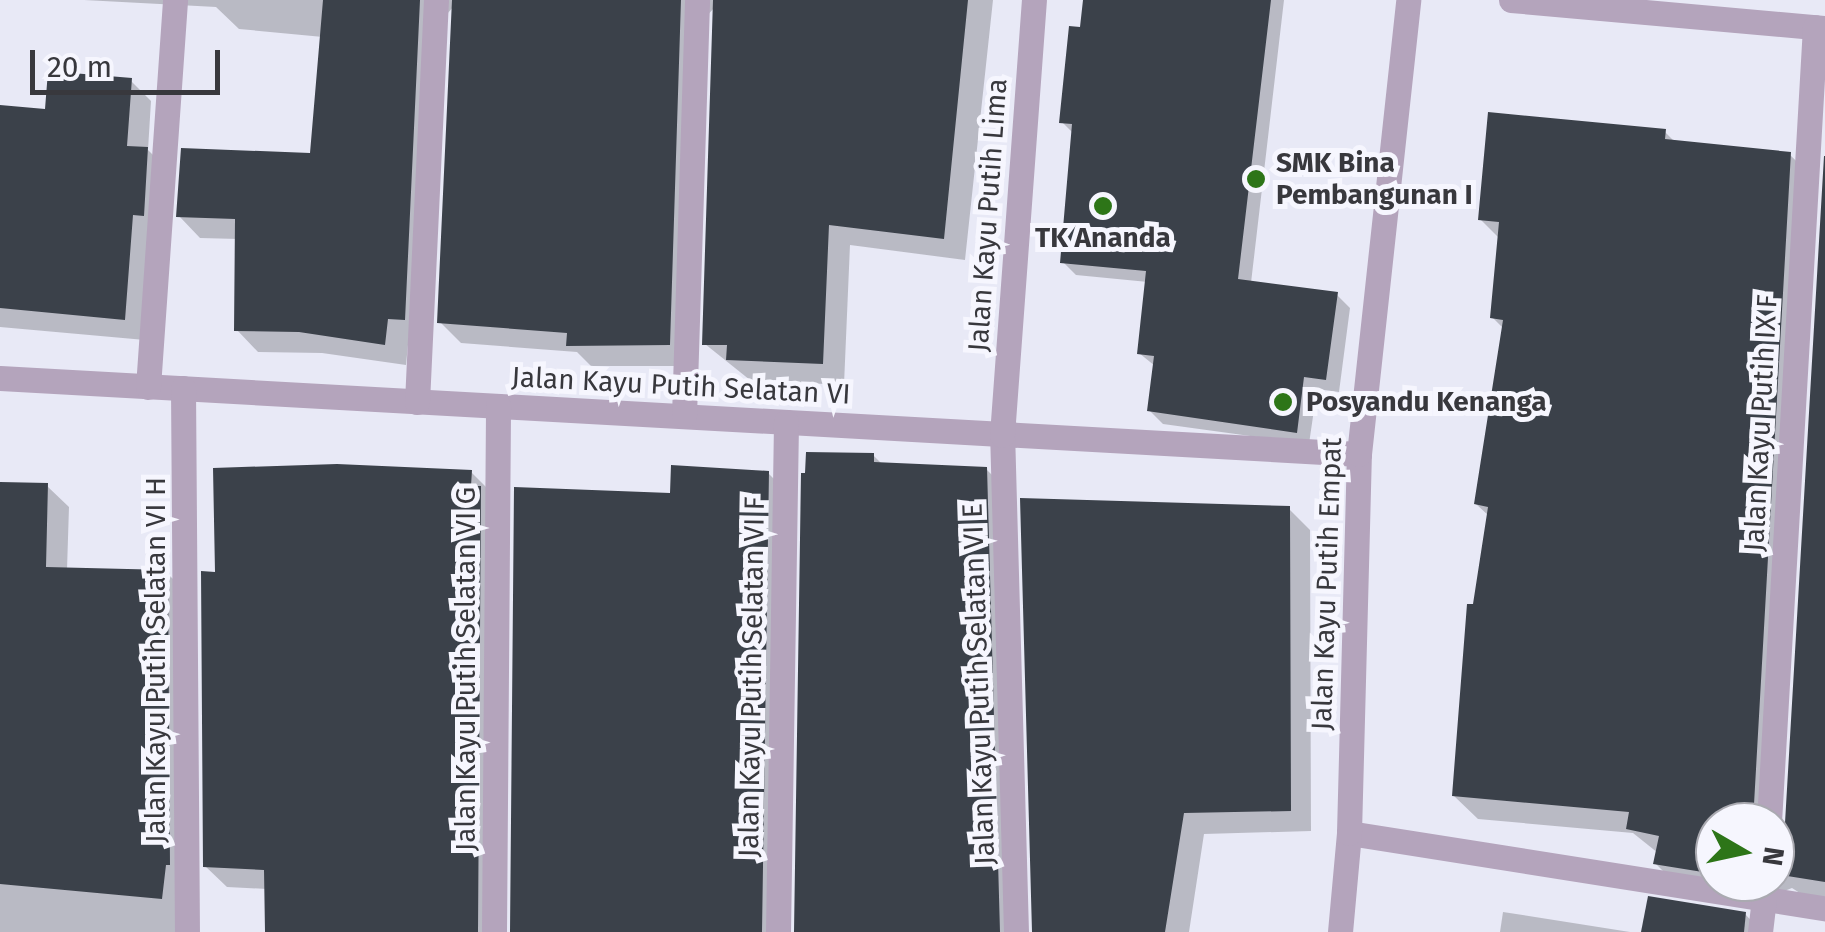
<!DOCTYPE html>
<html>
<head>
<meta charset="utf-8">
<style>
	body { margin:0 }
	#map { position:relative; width:1825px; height:932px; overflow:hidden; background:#e8e9f6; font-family:"Fira Sans",sans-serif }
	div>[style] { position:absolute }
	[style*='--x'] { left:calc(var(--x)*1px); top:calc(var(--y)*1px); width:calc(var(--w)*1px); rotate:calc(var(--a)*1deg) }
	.shadow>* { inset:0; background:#0003 }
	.building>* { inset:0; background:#3b414a }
	.street>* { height:25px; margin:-12.5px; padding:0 12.5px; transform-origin:12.5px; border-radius:12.5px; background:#b4a4bc }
	.dots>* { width:28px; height:28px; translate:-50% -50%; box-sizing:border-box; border:5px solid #f6f6fe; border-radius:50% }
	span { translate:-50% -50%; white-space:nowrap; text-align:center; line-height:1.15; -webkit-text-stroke:10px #f6f6fe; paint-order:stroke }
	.poi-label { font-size:28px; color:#38383d; font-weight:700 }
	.left { translate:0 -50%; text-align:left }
	.street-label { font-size:28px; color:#38383d }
	.north { position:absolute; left:1695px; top:802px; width:100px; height:100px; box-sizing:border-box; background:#f6f6fe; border:2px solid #aaaab1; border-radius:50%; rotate:99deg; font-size:28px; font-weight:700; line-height:40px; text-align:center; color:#38383d }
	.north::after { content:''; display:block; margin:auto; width:35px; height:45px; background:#2d7518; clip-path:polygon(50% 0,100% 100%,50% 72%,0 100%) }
	.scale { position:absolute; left:30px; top:50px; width:190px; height:45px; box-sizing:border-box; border:5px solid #38383d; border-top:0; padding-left:12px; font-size:30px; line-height:35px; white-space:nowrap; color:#38383d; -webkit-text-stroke:8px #f6f6fe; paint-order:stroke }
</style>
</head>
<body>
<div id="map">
	<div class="shadow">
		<div style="clip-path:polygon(84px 0,993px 0,965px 260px,850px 245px,844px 385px,750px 380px,705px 344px,716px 6px,701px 22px,691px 366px,591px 366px,577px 352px,461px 343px,440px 322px,454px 6px,440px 22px,406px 365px,322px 353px,258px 352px,237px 330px,238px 239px,200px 238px,179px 216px,312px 156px,323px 37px,239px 29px,216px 7px)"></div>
		<div style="clip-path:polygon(1086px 0,1284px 0,1251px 283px,1337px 295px,1350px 308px,1339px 392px,1317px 389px,1309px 444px,1163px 424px,1149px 410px,1155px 366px,1139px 353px,1148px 282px,1076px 275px,1063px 262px,1074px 134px,1062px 122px)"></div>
		<div style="clip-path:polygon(130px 80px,151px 101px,148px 150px,168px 170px,145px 340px,0 327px,0 108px,48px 111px)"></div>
		<div style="clip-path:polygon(evenodd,1664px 131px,1676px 143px,1790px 155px,1814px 178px,1776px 838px,1788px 823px,1825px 179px,1825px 900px,1806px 897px,1792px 888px,1777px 894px,1679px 887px,1656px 864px,1658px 853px,1633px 833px,1478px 819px,1454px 796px,1489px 516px,1476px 504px,1504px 329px,1492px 317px,1500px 239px,1480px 219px,1664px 131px,1715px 822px,1775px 822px,1775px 882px,1715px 882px,1715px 822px)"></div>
		<div style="clip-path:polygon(873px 455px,883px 465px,986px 469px,1007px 490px,1019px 932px,797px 932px)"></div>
		<div style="clip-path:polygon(471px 472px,492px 493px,498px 932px,268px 932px,267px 889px,227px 887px,205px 866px,218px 574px)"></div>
		<div style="clip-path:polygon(768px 473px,789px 494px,782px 932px,513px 932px,672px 495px)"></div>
		<div style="clip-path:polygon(0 484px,47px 486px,69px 507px,67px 570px,167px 573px,188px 594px,182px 932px,0 932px)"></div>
		<div style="clip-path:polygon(1289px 509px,1310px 530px,1311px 831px,1204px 834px,1189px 932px,1035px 932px)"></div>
		<div style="clip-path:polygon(1503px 912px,1630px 932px,1500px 932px)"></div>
		<div style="clip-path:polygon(1745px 914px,1762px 932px,1644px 932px)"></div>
	</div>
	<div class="building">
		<div style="clip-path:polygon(323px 0,420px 0,405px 320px,388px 319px,385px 345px,299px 332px,234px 331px,235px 219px,176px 217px,181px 148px,310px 153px)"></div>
		<div style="clip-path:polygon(452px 0,681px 0,670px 345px,566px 346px,567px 333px,437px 323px)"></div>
		<div style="clip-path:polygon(713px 0,968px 0,944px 239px,829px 225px,823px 364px,726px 360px,727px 345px,702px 345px)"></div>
		<div style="clip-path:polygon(1083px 0,1271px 0,1238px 279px,1338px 292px,1326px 380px,1304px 377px,1297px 433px,1147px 411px,1154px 356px,1137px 354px,1146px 271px,1060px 263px,1072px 124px,1059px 123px,1069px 26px,1080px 27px)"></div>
		<div style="clip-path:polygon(48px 71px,132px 78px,127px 146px,148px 147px,144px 216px,133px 215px,125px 320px,0 308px,0 105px,45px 109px)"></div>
		<div style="clip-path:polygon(1488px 112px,1666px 129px,1665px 139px,1791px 152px,1753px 822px,1715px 822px,1715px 874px,1653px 864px,1659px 836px,1626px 829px,1629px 812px,1452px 796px,1467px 604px,1473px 604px,1488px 507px,1474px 504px,1503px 320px,1490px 318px,1499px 222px,1478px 220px)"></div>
		<div style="clip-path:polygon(1824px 156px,1825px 156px,1825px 882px,1781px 875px,1775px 869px,1775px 837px,1785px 823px)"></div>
		<div style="clip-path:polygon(806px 452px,874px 453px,874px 462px,987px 467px,1000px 932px,794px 932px,801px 473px,805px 473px)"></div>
		<div style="clip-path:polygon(337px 464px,472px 470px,471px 486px,481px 486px,478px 932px,265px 932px,264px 870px,203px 867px,201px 571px,215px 572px,213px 468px)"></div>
		<div style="clip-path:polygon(671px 465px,769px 471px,762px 932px,510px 932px,514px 487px,670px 493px)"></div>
		<div style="clip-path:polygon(0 482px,48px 483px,46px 567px,168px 570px,170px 865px,166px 865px,162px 899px,0 884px)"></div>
		<div style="clip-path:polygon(1020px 498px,1290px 506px,1291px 811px,1184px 813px,1165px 932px,1032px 932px)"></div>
		<div style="clip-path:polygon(1648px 896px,1746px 912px,1744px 932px,1641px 932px)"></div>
	</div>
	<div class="street">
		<div style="--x:1511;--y:0;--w:315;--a:5.1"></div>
		<div style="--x:0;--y:378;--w:1361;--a:3.2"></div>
		<div style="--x:148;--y:387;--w:388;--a:-86"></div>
		<div style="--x:183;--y:388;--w:544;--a:89.58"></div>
		<div style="--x:417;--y:402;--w:402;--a:-87.3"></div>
		<div style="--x:684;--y:416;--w:416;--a:-88.2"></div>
		<div style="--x:1769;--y:822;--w:796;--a:-86.69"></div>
		<div style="--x:1349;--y:833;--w:482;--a:9"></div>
		<div style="--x:494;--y:932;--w:526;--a:-89.56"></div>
		<div style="--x:778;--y:932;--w:510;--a:-89.1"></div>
		<div style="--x:1016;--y:932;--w:497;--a:-91.6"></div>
		<div style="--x:1002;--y:435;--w:436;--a:-85.8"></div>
		<div style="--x:1340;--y:932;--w:99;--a:-84.8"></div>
		<div style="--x:1349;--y:833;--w:379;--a:-88.5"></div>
		<div style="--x:1359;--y:454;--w:457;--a:-83.8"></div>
		<div style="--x:1760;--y:932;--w:50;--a:-83.2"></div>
	</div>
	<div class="dots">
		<div style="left:1256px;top:179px;background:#2d7518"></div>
		<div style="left:1103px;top:206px;background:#2d7518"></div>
		<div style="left:1283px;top:402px;background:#2d7518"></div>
	</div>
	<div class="poi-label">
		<span class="left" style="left:1276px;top:179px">SMK Bina<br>Pembangunan I</span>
		<span style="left:1103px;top:238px">TK Ananda</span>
		<span class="left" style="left:1306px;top:402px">Posyandu Kenanga</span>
	</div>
	<div class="street-label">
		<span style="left:988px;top:215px;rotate:-86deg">Jalan Kayu Putih Lima</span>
		<span style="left:681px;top:386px;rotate:3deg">Jalan Kayu Putih Selatan VI</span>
		<span style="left:1761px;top:423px;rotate:-87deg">Jalan Kayu Putih IX F</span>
		<span style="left:1327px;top:584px;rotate:-88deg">Jalan Kayu Putih Empat</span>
		<span style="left:156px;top:660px;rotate:-90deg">Jalan Kayu Putih Selatan VI H</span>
		<span style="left:466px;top:669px;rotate:-90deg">Jalan Kayu Putih Selatan VI G</span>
		<span style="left:752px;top:677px;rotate:-89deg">Jalan Kayu Putih Selatan VI F</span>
		<span style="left:979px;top:684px;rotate:-92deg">Jalan Kayu Putih Selatan VI E</span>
	</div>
	<div class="north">N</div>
	<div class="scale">20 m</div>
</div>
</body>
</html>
